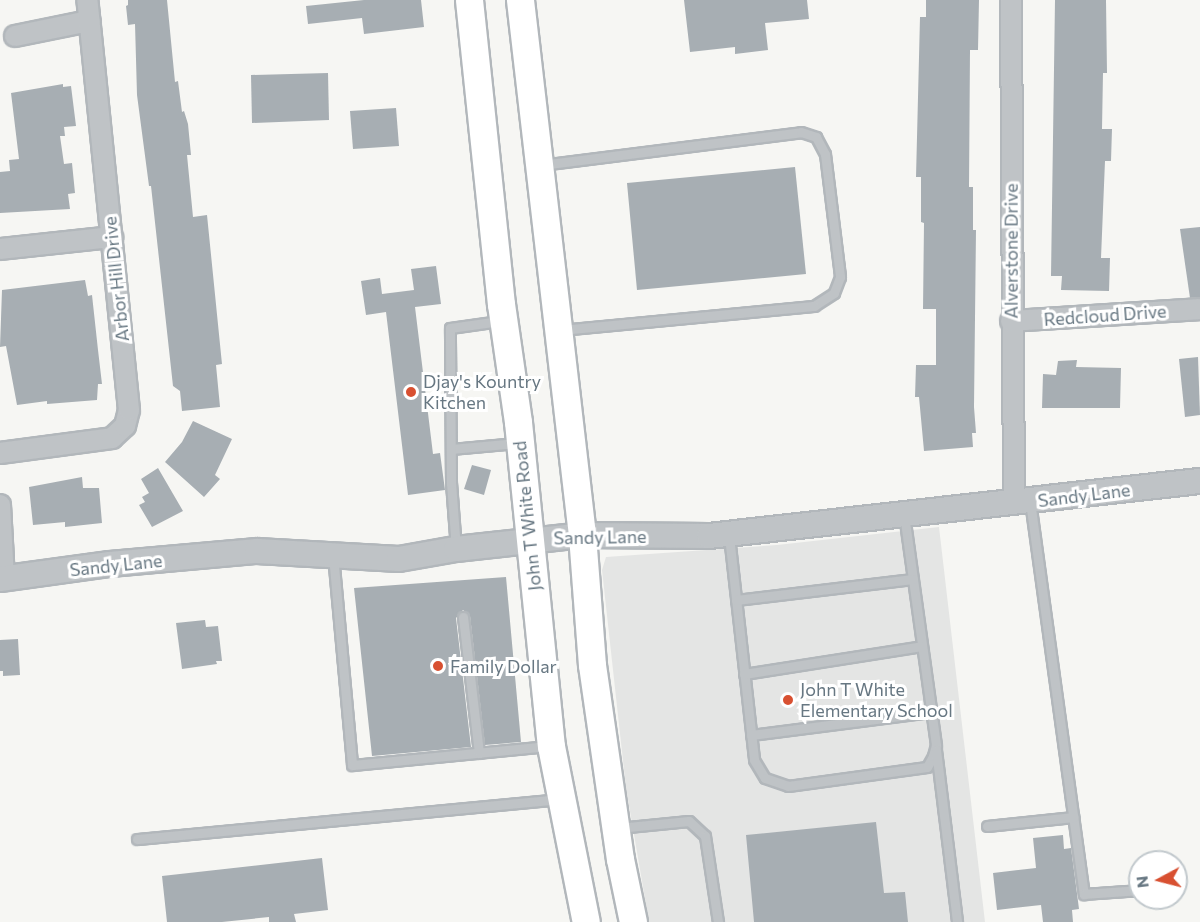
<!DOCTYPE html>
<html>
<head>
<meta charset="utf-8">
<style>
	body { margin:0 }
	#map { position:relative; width:1200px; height:922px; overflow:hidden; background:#f6f6f3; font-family:Commissioner,sans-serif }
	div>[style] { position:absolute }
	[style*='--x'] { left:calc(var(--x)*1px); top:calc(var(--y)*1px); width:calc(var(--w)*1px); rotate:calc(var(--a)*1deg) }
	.built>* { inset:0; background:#e4e5e4 }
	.building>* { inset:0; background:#a7aeb3 }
	.roads { filter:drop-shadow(2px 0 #b2b7bb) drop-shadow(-2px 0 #b2b7bb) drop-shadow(0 2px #b2b7bb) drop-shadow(0 -2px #b2b7bb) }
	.service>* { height:9px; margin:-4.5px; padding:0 4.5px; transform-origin:4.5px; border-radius:4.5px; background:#bfc3c6 }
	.minor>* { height:20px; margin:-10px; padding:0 10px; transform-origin:10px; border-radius:10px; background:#bfc3c6 }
	.tertiary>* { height:24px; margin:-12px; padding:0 12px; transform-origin:12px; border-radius:12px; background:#bfc3c6 }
	.secondary>* { height:27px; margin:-13.5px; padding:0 13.5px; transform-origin:13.5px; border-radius:13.5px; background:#fff }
	.dots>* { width:16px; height:16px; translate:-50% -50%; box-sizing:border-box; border:3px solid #fff; border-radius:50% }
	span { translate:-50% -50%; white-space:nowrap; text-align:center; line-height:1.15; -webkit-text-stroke:6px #fff; paint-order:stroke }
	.street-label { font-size:18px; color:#677782 }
	.poi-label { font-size:18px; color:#677782 }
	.left { translate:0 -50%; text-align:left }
	.north { position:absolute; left:1128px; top:850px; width:60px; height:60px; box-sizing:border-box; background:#fff; border:2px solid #c2c9cd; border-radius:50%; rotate:263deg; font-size:16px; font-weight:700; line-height:24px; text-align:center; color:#677782 }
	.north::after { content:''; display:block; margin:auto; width:21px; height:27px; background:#d85031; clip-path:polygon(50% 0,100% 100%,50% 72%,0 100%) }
</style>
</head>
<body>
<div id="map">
	<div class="built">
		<div style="clip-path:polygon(939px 527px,985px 922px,649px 922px,626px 788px,602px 570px,606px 557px,777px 545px)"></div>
	</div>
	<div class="building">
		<div style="clip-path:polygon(128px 0,167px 0,175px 82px,178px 81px,182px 112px,184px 111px,188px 124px,191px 155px,187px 155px,193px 217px,207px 215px,222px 364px,216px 365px,220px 407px,182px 411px,180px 391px,173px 386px,151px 186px,149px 186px,137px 95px,135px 24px,128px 25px,126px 6px,128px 5px)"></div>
		<div style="clip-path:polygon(364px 0,421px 0,424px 27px,364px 34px,362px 18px,308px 24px,306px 6px)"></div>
		<div style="clip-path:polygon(684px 0,807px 0,809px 19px,765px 23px,768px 50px,735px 54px,735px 47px,690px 52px)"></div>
		<div style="clip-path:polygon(926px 0,979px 0,978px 50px,970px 50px,969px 187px,973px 187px,973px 230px,976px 230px,974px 407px,976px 433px,972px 433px,973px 447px,924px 451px,919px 397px,915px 397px,916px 365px,936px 365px,936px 309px,923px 309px,924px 223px,921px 222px,921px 177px,916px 177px,920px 17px,926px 17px)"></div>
		<div style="clip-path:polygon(1055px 0,1106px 0,1107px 73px,1103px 73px,1102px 129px,1112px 129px,1111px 161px,1105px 161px,1101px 258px,1110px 258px,1109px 291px,1061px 290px,1062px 276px,1051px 276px)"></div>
		<div style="clip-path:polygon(328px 73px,329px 120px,252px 123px,251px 75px)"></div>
		<div style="clip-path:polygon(63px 84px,63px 87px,71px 86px,76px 126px,64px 127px,65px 136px,60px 136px,64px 164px,72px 163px,75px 193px,68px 194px,70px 209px,0 213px,0 172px,10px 171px,9px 160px,19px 159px,11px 93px)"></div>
		<div style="clip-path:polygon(396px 108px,399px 146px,353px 149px,350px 111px)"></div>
		<div style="clip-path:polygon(795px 167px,806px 274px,637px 290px,627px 183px)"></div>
		<div style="clip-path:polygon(1200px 227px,1200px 297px,1190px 298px,1180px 229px)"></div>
		<div style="clip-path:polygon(436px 266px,441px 304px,415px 307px,433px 454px,440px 453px,445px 490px,408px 495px,386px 312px,366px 315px,361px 281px,380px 278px,382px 294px,414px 290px,411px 269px)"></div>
		<div style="clip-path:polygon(85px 280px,88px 296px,92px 295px,98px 350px,102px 384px,98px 384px,97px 400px,47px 404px,47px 401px,17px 405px,6px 346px,0 347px,2px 290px)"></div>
		<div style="clip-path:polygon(1198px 357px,1200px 415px,1185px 417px,1179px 359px)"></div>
		<div style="clip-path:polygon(1077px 360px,1076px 367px,1121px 368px,1120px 408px,1042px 408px,1043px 374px,1056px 375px,1058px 361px)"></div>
		<div style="clip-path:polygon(193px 421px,232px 439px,215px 475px,220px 479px,204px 497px,165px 462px,182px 442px)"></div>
		<div style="clip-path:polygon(472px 465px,491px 470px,484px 495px,464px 489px)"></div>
		<div style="clip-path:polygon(158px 468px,183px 511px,152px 527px,139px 505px,145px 502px,142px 497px,149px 493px,141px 479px)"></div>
		<div style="clip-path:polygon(82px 477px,83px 488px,99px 488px,102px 523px,65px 527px,65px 522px,33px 525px,29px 487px)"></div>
		<div style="clip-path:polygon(506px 577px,521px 742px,485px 745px,470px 616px,463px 610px,456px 618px,471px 747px,372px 756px,354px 588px)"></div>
		<div style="clip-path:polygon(205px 620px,206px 627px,218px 626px,222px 661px,216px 661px,217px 664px,182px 669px,176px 623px)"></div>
		<div style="clip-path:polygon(18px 639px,20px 675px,3px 676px,3px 671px,0 671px,0 640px)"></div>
		<div style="clip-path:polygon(876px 822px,884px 893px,905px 892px,908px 922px,754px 922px,746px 835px)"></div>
		<div style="clip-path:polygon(1063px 835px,1064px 849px,1071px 848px,1075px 878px,1079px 909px,1072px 910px,1073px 922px,1043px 922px,1041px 905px,997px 910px,993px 873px,1036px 868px,1033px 838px)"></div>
		<div style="clip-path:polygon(322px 858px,328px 910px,294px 914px,296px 922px,269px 922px,269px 917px,222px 922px,167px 922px,162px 876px)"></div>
	</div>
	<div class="roads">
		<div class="service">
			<div style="--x:541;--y:165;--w:262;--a:-7.2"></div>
			<div style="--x:801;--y:132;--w:16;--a:18"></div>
			<div style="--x:816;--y:137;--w:19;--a:62"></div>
			<div style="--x:825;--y:154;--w:124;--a:83"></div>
			<div style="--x:840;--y:277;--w:17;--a:111"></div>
			<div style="--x:834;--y:293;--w:24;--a:147"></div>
			<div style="--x:814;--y:306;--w:253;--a:174.6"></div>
			<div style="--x:451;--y:449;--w:66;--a:-5.2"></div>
			<div style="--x:1030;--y:501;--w:397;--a:82.2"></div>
			<div style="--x:1084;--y:894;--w:56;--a:-4.1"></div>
			<div style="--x:729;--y:536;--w:225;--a:83.6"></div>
			<div style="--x:754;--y:760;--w:21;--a:59"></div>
			<div style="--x:765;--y:778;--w:24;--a:19"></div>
			<div style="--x:788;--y:786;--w:140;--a:-7.8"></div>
			<div style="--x:927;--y:767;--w:13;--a:-61"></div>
			<div style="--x:933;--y:756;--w:11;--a:-75"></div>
			<div style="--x:936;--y:745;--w:233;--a:-97.9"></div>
			<div style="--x:456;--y:549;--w:66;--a:-94.3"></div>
			<div style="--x:451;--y:483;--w:155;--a:-90.4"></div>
			<div style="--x:450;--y:328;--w:50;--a:-8"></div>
			<div style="--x:333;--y:555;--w:211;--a:84.8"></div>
			<div style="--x:352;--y:765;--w:198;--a:-5.5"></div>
			<div style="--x:736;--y:600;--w:178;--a:-6.8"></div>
			<div style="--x:463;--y:617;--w:137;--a:83.3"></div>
			<div style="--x:744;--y:674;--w:180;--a:-8.9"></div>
			<div style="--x:751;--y:735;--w:181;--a:-7.3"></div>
			<div style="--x:936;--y:750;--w:173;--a:83"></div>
			<div style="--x:987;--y:826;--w:87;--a:-5.9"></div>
			<div style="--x:618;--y:828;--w:71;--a:-5.6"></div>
			<div style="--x:689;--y:821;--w:22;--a:43"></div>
			<div style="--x:705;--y:836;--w:87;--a:81.4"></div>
			<div style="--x:137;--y:839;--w:424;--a:-5.4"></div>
		</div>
		<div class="minor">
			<div style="--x:1011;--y:0;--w:503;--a:89.66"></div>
			<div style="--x:15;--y:36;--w:76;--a:-11.5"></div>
			<div style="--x:0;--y:249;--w:113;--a:-6.1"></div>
			<div style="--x:1011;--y:321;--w:189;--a:-3.6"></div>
			<div style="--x:0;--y:453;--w:113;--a:-7.6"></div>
			<div style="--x:112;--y:438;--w:18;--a:-43"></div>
			<div style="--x:125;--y:426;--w:16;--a:-76"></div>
			<div style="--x:129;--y:410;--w:412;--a:-95.8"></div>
			<div style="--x:0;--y:505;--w:73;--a:86.9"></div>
		</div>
		<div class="tertiary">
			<div style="--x:0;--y:579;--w:111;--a:-7.8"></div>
			<div style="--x:110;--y:564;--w:148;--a:-5.1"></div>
			<div style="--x:257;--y:551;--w:142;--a:3.2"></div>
			<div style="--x:399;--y:559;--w:58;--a:-10"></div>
			<div style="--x:456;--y:549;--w:127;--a:-6.3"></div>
			<div style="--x:582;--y:535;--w:127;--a:0.5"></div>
			<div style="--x:709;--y:536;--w:494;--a:-6.4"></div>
		</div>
		<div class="secondary">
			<div style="--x:469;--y:0;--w:306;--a:84"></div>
			<div style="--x:501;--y:304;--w:119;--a:81.8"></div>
			<div style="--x:518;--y:422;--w:326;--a:84.2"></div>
			<div style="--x:551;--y:746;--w:179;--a:78.8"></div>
			<div style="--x:520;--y:0;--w:539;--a:83.39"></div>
			<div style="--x:582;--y:535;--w:130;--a:85.6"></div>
			<div style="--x:592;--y:665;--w:196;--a:81.8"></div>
			<div style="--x:620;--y:859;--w:64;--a:78.3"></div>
		</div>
	</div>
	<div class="dots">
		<div style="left:411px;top:392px;background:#d85031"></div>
		<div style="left:438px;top:666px;background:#d85031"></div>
		<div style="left:788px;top:700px;background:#d85031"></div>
	</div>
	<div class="street-label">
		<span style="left:1011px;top:251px;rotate:-90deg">Alverstone Drive</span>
		<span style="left:116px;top:279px;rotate:-96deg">Arbor Hill Drive</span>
		<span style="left:1105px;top:315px;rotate:-4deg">Redcloud Drive</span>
		<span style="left:1084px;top:495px;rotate:-7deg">Sandy Lane</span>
		<span style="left:527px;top:516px;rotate:-96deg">John T White Road</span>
		<span style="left:600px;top:537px;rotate:-1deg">Sandy Lane</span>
		<span style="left:116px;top:565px;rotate:-6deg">Sandy Lane</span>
	</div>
	<div class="poi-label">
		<span class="left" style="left:423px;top:392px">Djay's Kountry<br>Kitchen</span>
		<span class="left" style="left:450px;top:666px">Family Dollar</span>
		<span class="left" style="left:800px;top:700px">John T White<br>Elementary School</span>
	</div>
	<div class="north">N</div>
</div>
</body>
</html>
